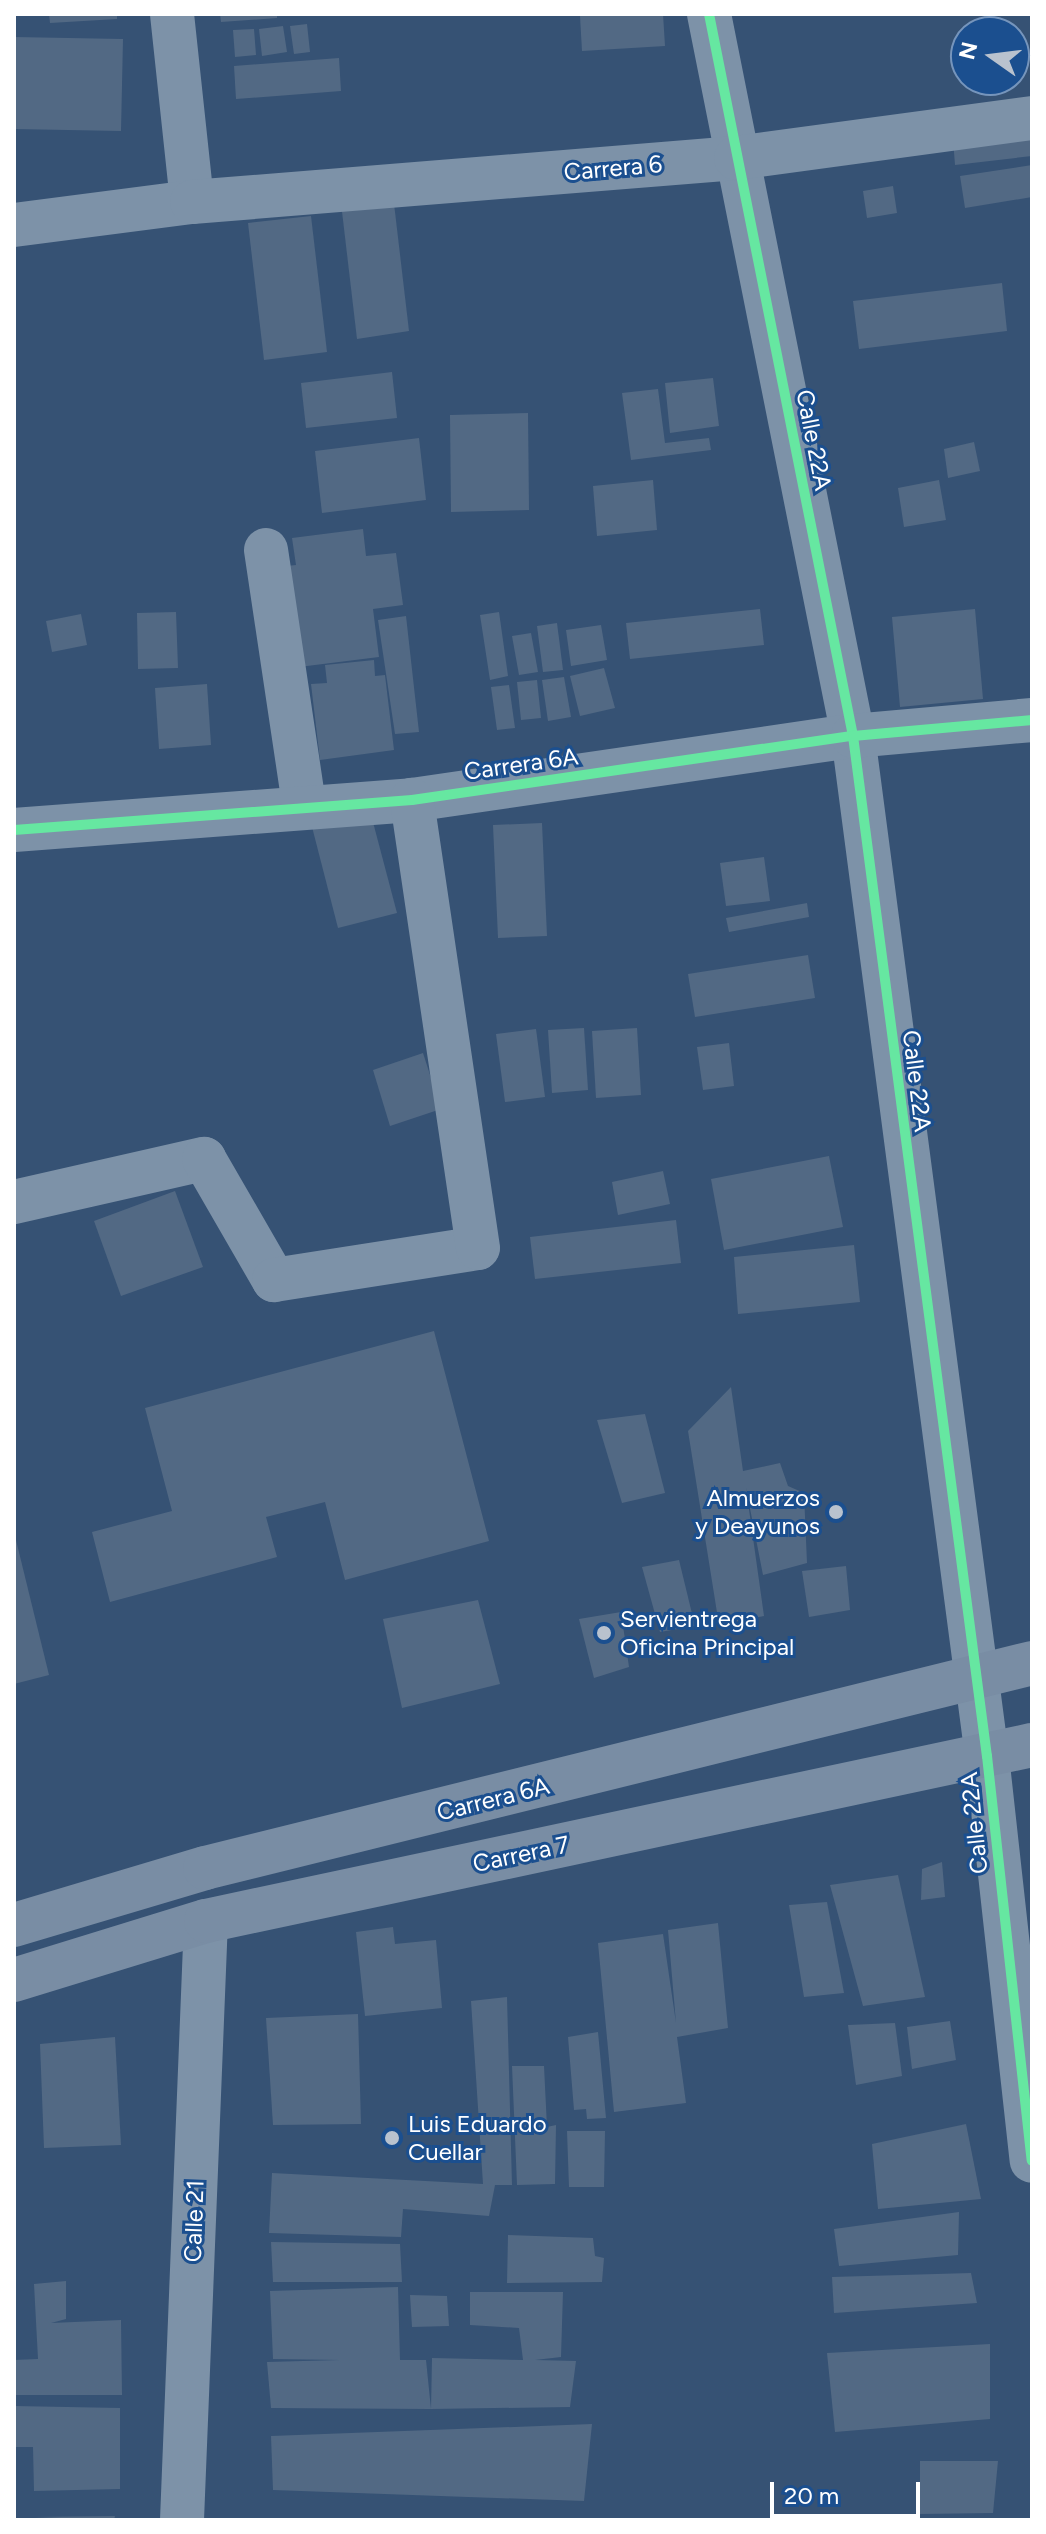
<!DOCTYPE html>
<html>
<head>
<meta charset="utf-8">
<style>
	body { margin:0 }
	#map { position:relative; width:1046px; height:2534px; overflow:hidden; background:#365274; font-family:Figtree,sans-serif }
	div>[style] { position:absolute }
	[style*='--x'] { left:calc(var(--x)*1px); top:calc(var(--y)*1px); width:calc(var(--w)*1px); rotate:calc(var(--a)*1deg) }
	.building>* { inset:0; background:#526984 }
	.minor>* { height:44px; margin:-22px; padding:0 22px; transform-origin:22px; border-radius:22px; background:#7d92a8 }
	.secondary>* { height:44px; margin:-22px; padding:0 22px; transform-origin:22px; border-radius:22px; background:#798da4 }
	.cycleway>* { height:10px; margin:-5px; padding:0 5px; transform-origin:5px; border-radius:5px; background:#66e7a1 }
	.dots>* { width:22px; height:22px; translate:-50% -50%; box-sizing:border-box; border:4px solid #1b4f8f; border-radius:50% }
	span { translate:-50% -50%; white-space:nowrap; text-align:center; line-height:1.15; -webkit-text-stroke:6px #1b4f8f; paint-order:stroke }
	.street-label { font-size:24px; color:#fff }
	.poi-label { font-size:24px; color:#fff }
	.right { translate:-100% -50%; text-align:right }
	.left { translate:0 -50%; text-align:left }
	.frame { position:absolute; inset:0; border:16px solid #fff; pointer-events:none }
	.north { position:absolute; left:950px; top:16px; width:80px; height:80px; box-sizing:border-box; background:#1b4f8f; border:2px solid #7695bc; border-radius:50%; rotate:284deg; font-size:22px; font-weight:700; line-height:32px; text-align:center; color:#fff }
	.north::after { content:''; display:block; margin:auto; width:28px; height:36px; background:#b9c2ce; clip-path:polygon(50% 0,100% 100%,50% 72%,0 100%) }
	.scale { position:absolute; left:770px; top:2482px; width:150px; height:36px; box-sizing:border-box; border:4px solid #fff; border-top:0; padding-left:10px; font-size:24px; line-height:28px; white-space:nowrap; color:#fff; -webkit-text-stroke:6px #1b4f8f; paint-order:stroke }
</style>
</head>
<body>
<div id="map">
	<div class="building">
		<div style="clip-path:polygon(49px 14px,117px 14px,117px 19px,50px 23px)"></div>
		<div style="clip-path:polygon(220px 14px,277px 14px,277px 18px,221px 22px)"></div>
		<div style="clip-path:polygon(608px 14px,663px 14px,665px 46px,582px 51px,580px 16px)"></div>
		<div style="clip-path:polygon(307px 24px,310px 52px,294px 54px,290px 26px)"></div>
		<div style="clip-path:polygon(283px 26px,287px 52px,262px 56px,259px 29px)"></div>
		<div style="clip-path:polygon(254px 29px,256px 55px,235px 57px,233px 30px)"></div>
		<div style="clip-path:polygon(14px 37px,123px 39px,121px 131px,14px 129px)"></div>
		<div style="clip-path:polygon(339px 58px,341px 91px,236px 99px,234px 66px)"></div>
		<div style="clip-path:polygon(1032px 131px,1032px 156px,955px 165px,953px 139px)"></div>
		<div style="clip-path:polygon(1032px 165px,1032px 197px,965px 208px,960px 176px)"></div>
		<div style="clip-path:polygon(893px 186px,897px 213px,867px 218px,863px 191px)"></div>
		<div style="clip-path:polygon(393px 195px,409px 331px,357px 339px,341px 203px)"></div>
		<div style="clip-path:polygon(311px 216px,327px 352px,264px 360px,248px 223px)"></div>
		<div style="clip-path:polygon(1002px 283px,1007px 331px,859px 349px,853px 301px)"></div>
		<div style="clip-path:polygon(392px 372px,397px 418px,306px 428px,301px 383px)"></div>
		<div style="clip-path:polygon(713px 378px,719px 426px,670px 433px,665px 383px)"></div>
		<div style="clip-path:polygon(658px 389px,665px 443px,709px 438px,711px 450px,631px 460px,622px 393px)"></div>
		<div style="clip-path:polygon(528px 413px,529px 510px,451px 512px,450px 415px)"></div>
		<div style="clip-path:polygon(419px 438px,426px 500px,322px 513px,315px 451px)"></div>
		<div style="clip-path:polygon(974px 442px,980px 471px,948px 478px,944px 449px)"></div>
		<div style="clip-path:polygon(653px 480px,657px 530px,597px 536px,593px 486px)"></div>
		<div style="clip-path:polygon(939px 480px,946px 520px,904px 527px,898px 488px)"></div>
		<div style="clip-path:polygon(363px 529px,366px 556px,396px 553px,403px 605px,373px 609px,379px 657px,299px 667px,287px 566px,296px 565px,292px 538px)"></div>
		<div style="clip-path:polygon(760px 609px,764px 645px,630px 659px,626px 623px)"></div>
		<div style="clip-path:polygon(975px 609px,983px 699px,900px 707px,892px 617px)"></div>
		<div style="clip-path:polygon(176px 612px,178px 668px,138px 669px,137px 613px)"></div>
		<div style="clip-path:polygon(499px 612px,508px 676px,490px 680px,480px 615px)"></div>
		<div style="clip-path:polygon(81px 614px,87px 645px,52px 652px,46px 621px)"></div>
		<div style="clip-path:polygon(406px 616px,419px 732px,395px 734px,378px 620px)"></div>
		<div style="clip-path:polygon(557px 623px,563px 670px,543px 672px,537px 626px)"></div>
		<div style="clip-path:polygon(601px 625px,607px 660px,571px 666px,566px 630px)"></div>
		<div style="clip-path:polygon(531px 633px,538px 672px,519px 675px,512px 636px)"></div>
		<div style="clip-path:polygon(374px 660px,375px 676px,385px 675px,394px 750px,320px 760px,311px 684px,327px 683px,325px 665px)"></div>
		<div style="clip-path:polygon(604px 668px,615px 708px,580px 716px,570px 676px)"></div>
		<div style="clip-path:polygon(564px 677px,571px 717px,548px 721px,542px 680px)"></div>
		<div style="clip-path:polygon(537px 680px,541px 718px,521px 720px,517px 682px)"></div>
		<div style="clip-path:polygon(207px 684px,211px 745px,159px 749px,155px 688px)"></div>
		<div style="clip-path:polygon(509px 685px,515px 728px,497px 730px,491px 687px)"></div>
		<div style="clip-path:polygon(369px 807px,397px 913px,338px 928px,311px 823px)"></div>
		<div style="clip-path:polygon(542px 823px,547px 936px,498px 938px,493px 825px)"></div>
		<div style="clip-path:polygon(764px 857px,770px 901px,726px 906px,720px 863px)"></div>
		<div style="clip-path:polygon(807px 903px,809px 917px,729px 932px,726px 918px)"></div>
		<div style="clip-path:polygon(808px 955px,815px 998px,695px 1017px,688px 974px)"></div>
		<div style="clip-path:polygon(584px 1028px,588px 1090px,552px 1093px,548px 1030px)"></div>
		<div style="clip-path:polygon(637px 1028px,641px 1095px,596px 1098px,592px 1031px)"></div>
		<div style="clip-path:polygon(536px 1029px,545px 1097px,505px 1102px,496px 1034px)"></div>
		<div style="clip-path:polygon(729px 1043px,734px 1086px,703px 1090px,697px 1047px)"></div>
		<div style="clip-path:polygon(423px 1053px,441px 1109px,390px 1126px,373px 1070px)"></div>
		<div style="clip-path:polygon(829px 1156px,843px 1227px,724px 1250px,711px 1179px)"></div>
		<div style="clip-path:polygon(663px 1171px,670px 1204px,618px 1215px,612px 1182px)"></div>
		<div style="clip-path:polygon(175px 1191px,203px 1267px,121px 1296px,94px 1221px)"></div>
		<div style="clip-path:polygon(676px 1220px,681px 1263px,535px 1279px,530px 1237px)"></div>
		<div style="clip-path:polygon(854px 1245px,860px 1302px,738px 1314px,734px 1257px)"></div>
		<div style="clip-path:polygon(434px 1331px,489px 1541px,345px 1580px,325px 1502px,266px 1517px,277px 1557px,110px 1602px,92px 1532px,172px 1511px,145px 1408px)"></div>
		<div style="clip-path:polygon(731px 1387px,743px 1471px,780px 1463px,788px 1486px,804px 1493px,807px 1563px,763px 1575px,746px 1488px,764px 1616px,719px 1625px,688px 1431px)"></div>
		<div style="clip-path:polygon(645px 1414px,665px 1493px,622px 1503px,597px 1420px)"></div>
		<div style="clip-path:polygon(15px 1536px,49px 1675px,14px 1684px,14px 1537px)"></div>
		<div style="clip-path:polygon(679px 1560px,695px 1626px,660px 1632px,642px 1567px)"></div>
		<div style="clip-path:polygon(846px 1566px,850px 1610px,809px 1617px,802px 1571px)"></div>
		<div style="clip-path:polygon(478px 1600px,500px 1684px,402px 1708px,383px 1619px)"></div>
		<div style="clip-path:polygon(621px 1612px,629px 1667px,594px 1678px,579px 1619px)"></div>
		<div style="clip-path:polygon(942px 1862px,945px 1897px,921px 1900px,922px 1869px)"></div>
		<div style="clip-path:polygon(898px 1875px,925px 1997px,863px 2006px,830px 1885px)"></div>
		<div style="clip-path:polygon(827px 1902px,844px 1993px,804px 1997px,789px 1905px)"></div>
		<div style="clip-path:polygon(718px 1923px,728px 2028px,677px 2037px,686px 2103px,614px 2112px,598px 1943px,663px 1934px,676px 2023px,668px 1930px)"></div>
		<div style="clip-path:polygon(393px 1927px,395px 1944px,436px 1940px,442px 2008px,365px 2016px,356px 1932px)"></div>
		<div style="clip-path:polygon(507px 1997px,512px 2185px,495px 2185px,489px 2216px,403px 2209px,401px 2237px,269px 2233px,272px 2173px,483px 2184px,471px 2001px)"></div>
		<div style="clip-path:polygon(358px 2014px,361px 2124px,273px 2125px,266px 2018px)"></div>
		<div style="clip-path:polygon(950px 2021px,956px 2060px,912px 2069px,907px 2027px)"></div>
		<div style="clip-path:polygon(895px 2023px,902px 2076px,856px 2085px,848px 2025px)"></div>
		<div style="clip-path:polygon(598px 2032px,606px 2118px,587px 2119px,586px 2109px,574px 2110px,568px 2037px)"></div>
		<div style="clip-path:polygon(115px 2037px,121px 2145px,44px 2148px,40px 2044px)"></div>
		<div style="clip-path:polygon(512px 2066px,544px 2066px,547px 2127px,556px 2125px,555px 2184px,517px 2185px)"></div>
		<div style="clip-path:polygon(966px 2124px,981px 2199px,878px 2209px,872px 2144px)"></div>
		<div style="clip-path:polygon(567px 2131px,605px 2131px,604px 2187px,569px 2187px)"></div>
		<div style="clip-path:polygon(959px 2212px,958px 2255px,839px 2266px,834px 2229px)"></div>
		<div style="clip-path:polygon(508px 2235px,593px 2238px,595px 2256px,604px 2258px,602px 2282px,507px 2283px)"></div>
		<div style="clip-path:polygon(271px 2242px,400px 2244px,402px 2282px,273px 2282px)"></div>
		<div style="clip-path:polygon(971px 2273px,977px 2303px,834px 2313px,832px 2277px)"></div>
		<div style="clip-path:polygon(66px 2281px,66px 2319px,51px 2323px,121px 2320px,122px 2395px,14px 2395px,14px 2360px,38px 2359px,34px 2284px)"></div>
		<div style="clip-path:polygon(398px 2287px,400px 2360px,426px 2360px,431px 2409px,271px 2408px,267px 2362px,340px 2360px,273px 2359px,270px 2291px)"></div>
		<div style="clip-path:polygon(470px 2292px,563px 2292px,561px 2357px,535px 2360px,576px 2361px,570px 2407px,431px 2409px,432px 2358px,523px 2360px,519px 2328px,470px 2325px)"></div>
		<div style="clip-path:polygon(410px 2295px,447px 2296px,449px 2326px,412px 2327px)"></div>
		<div style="clip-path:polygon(990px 2344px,990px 2419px,835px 2432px,827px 2353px)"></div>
		<div style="clip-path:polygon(14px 2406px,120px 2408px,120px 2489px,34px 2491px,33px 2447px,14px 2447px)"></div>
		<div style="clip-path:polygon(592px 2424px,584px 2501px,273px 2490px,271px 2436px)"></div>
		<div style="clip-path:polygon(920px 2461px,998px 2461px,993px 2513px,920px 2514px)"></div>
		<div style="clip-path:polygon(115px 2516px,114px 2520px,34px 2517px)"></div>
	</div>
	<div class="minor">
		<div style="--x:172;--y:14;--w:189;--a:83.9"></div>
		<div style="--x:709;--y:14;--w:736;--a:78.72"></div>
		<div style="--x:853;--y:736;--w:1029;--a:82.52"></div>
		<div style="--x:987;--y:1756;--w:407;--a:83.7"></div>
		<div style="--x:14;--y:225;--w:179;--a:-7.4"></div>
		<div style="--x:192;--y:202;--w:546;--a:-4.62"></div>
		<div style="--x:736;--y:158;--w:299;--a:-7.7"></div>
		<div style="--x:266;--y:550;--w:258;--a:81.5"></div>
		<div style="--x:14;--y:830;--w:399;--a:-4.3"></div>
		<div style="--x:412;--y:800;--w:446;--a:-8.3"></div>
		<div style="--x:853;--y:736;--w:180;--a:-5.1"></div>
		<div style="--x:14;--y:1202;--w:195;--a:-12.8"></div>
		<div style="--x:204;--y:1159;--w:140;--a:60"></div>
		<div style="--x:274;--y:1280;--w:206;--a:-8.9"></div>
		<div style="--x:478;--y:1248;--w:453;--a:-98.4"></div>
		<div style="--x:182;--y:2520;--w:599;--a:-87.71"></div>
	</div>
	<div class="secondary">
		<div style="--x:14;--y:1925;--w:199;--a:-16.6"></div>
		<div style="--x:205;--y:1868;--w:852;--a:-13.92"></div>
		<div style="--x:14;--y:1980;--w:201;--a:-17.1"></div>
		<div style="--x:206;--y:1921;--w:845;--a:-12.03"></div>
	</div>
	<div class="cycleway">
		<div style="--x:709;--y:14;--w:736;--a:78.72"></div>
		<div style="--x:853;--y:736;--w:1029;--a:82.52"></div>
		<div style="--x:987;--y:1756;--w:407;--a:83.7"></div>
		<div style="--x:14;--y:830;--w:399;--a:-4.3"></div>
		<div style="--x:412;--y:800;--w:446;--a:-8.3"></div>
		<div style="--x:853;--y:736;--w:180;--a:-5.1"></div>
	</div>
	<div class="dots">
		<div style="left:836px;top:1512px;background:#b9c2ce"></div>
		<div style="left:604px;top:1633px;background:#b9c2ce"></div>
		<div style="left:392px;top:2138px;background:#b9c2ce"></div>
	</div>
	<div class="street-label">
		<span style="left:613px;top:168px;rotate:-5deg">Carrera 6</span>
		<span style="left:814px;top:440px;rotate:79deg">Calle 22A</span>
		<span style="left:521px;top:764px;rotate:-8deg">Carrera 6A</span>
		<span style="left:917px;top:1081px;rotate:83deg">Calle 22A</span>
		<span style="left:493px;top:1799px;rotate:-14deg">Carrera 6A</span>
		<span style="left:974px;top:1823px;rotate:-96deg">Calle 22A</span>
		<span style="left:521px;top:1854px;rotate:-12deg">Carrera 7</span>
		<span style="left:194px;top:2221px;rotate:-88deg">Calle 21</span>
	</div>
	<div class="poi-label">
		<span class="right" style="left:820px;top:1512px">Almuerzos<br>y Deayunos</span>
		<span class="left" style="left:620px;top:1633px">Servientrega<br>Oficina Principal</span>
		<span class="left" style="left:408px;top:2138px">Luis Eduardo<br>Cuellar</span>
	</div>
	<div class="frame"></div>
	<div class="north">N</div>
	<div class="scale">20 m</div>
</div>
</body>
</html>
